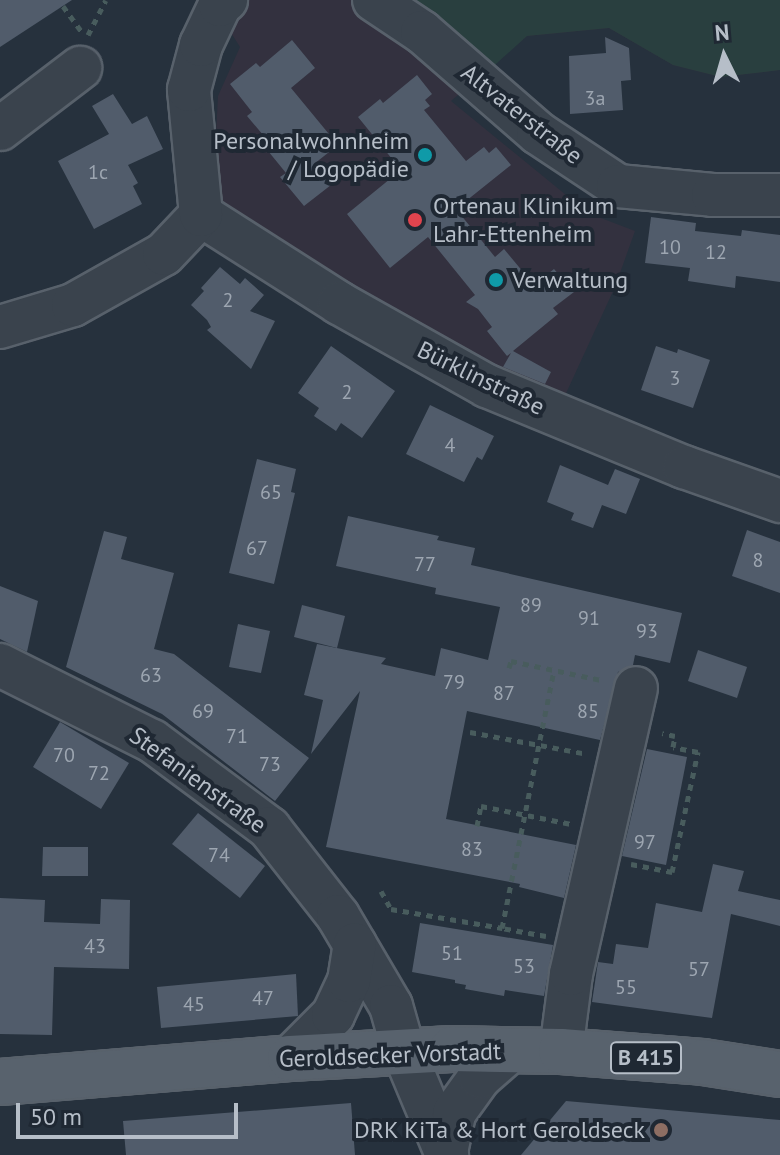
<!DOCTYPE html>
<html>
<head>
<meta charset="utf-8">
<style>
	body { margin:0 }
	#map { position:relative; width:780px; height:1155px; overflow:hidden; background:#26313d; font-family:"PT Sans",sans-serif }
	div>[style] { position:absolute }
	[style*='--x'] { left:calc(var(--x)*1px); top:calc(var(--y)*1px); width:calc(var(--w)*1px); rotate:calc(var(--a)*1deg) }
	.medical>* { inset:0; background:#33313f }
	.green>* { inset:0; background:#293f3f }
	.building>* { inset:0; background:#515c6b }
	.path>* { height:5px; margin-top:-2.5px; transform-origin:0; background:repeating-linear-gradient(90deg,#485c5d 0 6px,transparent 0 12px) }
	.roads { filter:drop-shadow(2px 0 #58616b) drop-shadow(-2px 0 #58616b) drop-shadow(0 2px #58616b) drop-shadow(0 -2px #58616b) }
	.minor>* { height:42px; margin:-21px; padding:0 21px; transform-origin:21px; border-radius:21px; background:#3a434d }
	.major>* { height:44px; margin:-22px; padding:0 22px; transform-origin:22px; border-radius:22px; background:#58626d }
	.dots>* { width:22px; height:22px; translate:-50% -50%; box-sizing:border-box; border:4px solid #1f2833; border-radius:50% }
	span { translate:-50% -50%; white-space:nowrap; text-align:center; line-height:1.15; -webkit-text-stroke:8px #1f2833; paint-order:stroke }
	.number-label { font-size:20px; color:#9da6b1 }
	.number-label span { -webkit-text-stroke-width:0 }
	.shield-label span { padding:2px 6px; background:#1f2833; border:2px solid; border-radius:6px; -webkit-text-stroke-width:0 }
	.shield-label { font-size:22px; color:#b6bec8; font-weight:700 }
	.street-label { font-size:24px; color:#b6bec8 }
	.poi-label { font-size:24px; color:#b6bec8 }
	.right { translate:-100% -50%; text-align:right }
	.left { translate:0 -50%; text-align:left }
	.north { position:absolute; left:684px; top:16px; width:80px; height:80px; -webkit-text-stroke:6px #1f2833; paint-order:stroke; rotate:355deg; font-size:22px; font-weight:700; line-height:32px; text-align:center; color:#b6bec8 }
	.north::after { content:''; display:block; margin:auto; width:28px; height:36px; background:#b6bec8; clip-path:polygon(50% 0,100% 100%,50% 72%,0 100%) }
	.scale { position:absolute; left:16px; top:1103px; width:222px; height:36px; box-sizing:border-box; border:4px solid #b6bec8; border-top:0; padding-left:10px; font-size:24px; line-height:28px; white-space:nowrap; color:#b6bec8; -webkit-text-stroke:6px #1f2833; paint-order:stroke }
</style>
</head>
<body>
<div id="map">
	<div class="medical">
		<div style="clip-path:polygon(203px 0,780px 0,780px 70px,721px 77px,673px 65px,609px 28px,527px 36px,451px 101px,588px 213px,635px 231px,615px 287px,550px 428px,247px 246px,213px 196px,218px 96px,240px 47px,221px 17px)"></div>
	</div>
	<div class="green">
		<div style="clip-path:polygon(398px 0,780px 0,780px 70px,721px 77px,673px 65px,609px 28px,527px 36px,476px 82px)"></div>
	</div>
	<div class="building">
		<div style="clip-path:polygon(0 0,72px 0,0 47px)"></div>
		<div style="clip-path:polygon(605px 37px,629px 48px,631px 80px,621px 81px,623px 110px,570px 114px,569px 56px,606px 53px)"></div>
		<div style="clip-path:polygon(292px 40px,315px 68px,291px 88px,338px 145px,314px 164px,331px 185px,304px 206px,280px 177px,286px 173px,264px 146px,269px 142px,247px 116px,252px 112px,230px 84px,256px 63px,260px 67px)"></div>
		<div style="clip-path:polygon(417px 75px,432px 94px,425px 100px,430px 106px,424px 110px,466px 161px,484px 147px,489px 153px,496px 147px,511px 165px,456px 209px,495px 257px,504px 249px,534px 285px,554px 269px,574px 292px,553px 308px,558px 314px,513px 351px,551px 372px,545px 384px,503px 367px,511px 353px,507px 356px,487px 331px,492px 327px,478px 309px,466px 302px,475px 295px,428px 237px,390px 268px,347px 214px,401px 170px,358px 117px,380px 99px,383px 103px)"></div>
		<div style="clip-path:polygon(113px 94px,132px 124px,147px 116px,163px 149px,128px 165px,138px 183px,133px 186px,142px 204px,94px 229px,58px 161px,109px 134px,92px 106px)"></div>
		<div style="clip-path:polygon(651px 217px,696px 223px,695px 231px,741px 236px,742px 230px,780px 235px,780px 282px,736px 276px,735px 288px,688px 281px,690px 268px,645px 263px)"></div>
		<div style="clip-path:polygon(220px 267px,240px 284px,245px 278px,264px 295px,250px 311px,275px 321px,251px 369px,207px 330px,211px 327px,207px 320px,191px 305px,204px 291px,201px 288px)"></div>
		<div style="clip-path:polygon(331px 346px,395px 391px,362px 438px,341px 423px,336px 431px,314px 416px,319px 408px,298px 393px)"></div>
		<div style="clip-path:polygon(656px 346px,677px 353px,678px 349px,710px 360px,693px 408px,641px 390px)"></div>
		<div style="clip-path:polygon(430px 405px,494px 436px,482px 460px,477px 457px,464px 482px,406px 454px)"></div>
		<div style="clip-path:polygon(257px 459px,296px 469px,291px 492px,295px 493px,274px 584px,229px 573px)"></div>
		<div style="clip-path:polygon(560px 465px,608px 485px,615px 469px,640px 479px,626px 514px,602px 505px,593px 528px,571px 520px,574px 513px,547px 502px)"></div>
		<div style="clip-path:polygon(348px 516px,439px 536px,437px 540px,475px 548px,471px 565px,682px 613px,670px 663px,635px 655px,633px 665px,618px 672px,600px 740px,467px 711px,446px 819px,576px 845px,564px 898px,519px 887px,520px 884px,326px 847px,360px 691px,311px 754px,323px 700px,304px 695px,317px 644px,386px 658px,381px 664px,435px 676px,441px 648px,488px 660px,500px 607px,435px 594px,436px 588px,336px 566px)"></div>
		<div style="clip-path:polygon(747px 530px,780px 542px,780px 593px,732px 576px)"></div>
		<div style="clip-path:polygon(104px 531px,127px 537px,121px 559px,174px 573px,154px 649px,174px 654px,309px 758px,275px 801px,162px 714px,66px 667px)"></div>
		<div style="clip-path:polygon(0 586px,38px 601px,27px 652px,0 639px)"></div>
		<div style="clip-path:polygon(302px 605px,345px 616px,337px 648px,294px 637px)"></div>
		<div style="clip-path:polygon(238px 624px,270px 631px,261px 673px,229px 667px)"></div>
		<div style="clip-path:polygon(698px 650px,747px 667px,737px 698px,688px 681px)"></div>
		<div style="clip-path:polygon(60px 722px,129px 763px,101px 809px,33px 767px)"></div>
		<div style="clip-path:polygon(647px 749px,687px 757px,666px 865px,622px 856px)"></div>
		<div style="clip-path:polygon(198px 813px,265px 866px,240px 898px,172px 844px)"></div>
		<div style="clip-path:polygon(43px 847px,88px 847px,88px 876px,42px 876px)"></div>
		<div style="clip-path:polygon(713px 864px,744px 871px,738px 891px,780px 900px,780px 926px,731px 914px,712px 1018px,592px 1002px,598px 962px,613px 964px,616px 944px,648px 948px,656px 903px,702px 912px)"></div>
		<div style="clip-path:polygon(0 898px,45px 900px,44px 922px,100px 924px,101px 899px,130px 900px,129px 969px,54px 967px,52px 1035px,0 1034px)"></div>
		<div style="clip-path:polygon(420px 923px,553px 945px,544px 996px,505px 990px,504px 996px,465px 989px,466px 985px,455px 983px,455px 980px,412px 972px)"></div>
		<div style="clip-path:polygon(296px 974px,298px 1016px,161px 1028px,157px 987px)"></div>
		<div style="clip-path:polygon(566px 1101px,780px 1120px,780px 1155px,521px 1155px)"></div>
		<div style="clip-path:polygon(351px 1103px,355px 1155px,126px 1155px,123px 1121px)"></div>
	</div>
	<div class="path">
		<div style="--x:63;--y:6;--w:34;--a:54"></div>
		<div style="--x:88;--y:35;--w:39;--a:-63"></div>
		<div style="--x:509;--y:668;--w:7;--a:-74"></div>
		<div style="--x:511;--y:661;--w:92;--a:11.9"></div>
		<div style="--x:470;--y:732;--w:119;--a:10.6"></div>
		<div style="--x:477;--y:826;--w:20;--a:-79"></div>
		<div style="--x:481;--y:806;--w:92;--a:11.3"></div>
		<div style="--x:631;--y:864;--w:42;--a:11"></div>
		<div style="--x:672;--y:872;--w:123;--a:-77.8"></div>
		<div style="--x:698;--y:752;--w:25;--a:-169"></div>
		<div style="--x:673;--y:747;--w:11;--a:-80"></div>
		<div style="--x:675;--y:736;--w:13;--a:-167"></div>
		<div style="--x:381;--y:891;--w:21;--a:61"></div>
		<div style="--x:391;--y:909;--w:113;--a:9.7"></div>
		<div style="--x:546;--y:936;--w:45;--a:-169.7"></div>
		<div style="--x:502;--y:928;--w:263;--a:-78.6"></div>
	</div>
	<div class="roads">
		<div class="minor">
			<div style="--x:374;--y:0;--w:58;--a:33.7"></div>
			<div style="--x:422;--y:32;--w:154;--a:41"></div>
			<div style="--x:538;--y:133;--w:96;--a:33.5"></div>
			<div style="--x:618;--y:186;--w:95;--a:5.4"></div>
			<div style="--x:713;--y:195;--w:67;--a:0"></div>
			<div style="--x:0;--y:129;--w:101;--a:-37.3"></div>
			<div style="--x:201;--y:215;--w:164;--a:32.5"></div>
			<div style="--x:339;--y:303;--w:170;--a:29.3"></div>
			<div style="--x:487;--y:386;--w:213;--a:22.4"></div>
			<div style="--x:684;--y:467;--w:102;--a:19.5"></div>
			<div style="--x:0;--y:327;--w:76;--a:-16.8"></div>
			<div style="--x:73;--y:305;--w:104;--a:-29.3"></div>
			<div style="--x:164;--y:254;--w:54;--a:-46.5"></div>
			<div style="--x:201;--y:215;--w:126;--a:-95.5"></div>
			<div style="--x:189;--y:90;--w:47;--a:-75.1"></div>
			<div style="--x:201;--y:45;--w:44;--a:-64.6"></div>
			<div style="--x:220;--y:5;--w:8;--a:-40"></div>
			<div style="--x:0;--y:665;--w:170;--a:26.6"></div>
			<div style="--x:152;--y:741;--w:146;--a:36.6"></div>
			<div style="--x:269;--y:828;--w:112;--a:51.9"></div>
			<div style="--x:338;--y:916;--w:104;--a:59.5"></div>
			<div style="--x:391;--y:1006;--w:48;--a:74.2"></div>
			<div style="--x:404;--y:1052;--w:112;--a:67.3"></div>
			<div style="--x:561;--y:1051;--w:78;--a:-82.6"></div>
			<div style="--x:571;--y:974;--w:293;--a:-77.2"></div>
			<div style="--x:290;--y:1058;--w:61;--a:-45"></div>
			<div style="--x:333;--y:1015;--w:38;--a:-65"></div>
			<div style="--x:349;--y:981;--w:37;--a:-81"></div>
			<div style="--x:446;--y:1152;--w:40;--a:-78"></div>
			<div style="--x:454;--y:1113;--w:44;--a:-54.2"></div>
			<div style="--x:480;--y:1077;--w:41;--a:-41.1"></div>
		</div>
		<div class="major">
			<div style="--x:0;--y:1082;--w:291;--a:-4.7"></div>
			<div style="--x:290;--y:1058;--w:162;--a:-3.2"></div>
			<div style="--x:452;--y:1049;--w:109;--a:1.1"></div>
			<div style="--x:561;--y:1051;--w:142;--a:4.4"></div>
			<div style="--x:703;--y:1062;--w:78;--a:8.9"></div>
		</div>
	</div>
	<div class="dots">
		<div style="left:425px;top:155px;background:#0f9aa8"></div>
		<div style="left:415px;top:220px;background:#e0444e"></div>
		<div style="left:496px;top:280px;background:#0f9aa8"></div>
		<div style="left:661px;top:1130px;background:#8d6e63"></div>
	</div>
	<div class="number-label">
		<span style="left:595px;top:98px">3a</span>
		<span style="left:98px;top:172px">1c</span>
		<span style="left:670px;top:247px">10</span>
		<span style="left:716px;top:252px">12</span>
		<span style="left:228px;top:300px">2</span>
		<span style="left:675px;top:378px">3</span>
		<span style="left:347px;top:392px">2</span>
		<span style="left:450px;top:445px">4</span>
		<span style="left:271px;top:492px">65</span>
		<span style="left:257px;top:548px">67</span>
		<span style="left:758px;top:560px">8</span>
		<span style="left:425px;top:564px">77</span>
		<span style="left:531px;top:605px">89</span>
		<span style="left:589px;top:618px">91</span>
		<span style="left:647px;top:631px">93</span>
		<span style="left:151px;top:675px">63</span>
		<span style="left:454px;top:682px">79</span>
		<span style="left:504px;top:693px">87</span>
		<span style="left:203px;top:711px">69</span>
		<span style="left:588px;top:711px">85</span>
		<span style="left:237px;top:736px">71</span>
		<span style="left:64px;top:755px">70</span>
		<span style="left:270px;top:764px">73</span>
		<span style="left:99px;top:773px">72</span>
		<span style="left:645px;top:842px">97</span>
		<span style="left:472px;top:849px">83</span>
		<span style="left:219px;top:855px">74</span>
		<span style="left:95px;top:946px">43</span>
		<span style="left:452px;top:953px">51</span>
		<span style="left:524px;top:966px">53</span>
		<span style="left:699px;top:969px">57</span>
		<span style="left:626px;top:987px">55</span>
		<span style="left:263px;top:998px">47</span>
		<span style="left:194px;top:1004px">45</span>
	</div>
	<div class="shield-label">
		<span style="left:646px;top:1058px">B 415</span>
	</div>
	<div class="street-label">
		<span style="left:522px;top:114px;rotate:38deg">Altvaterstraße</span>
		<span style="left:481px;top:378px;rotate:26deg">Bürklinstraße</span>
		<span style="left:198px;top:780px;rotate:36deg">Stefanienstraße</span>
		<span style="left:390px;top:1055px;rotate:-2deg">Geroldsecker Vorstadt</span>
	</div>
	<div class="poi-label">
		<span class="right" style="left:409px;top:155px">Personalwohnheim<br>/ Logopädie</span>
		<span class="left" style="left:433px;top:220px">Ortenau Klinikum<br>Lahr-Ettenheim</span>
		<span class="left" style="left:512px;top:280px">Verwaltung</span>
		<span class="right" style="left:645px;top:1130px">DRK KiTa &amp; Hort Geroldseck</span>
	</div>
	<div class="north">N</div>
	<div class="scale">50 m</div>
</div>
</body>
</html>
